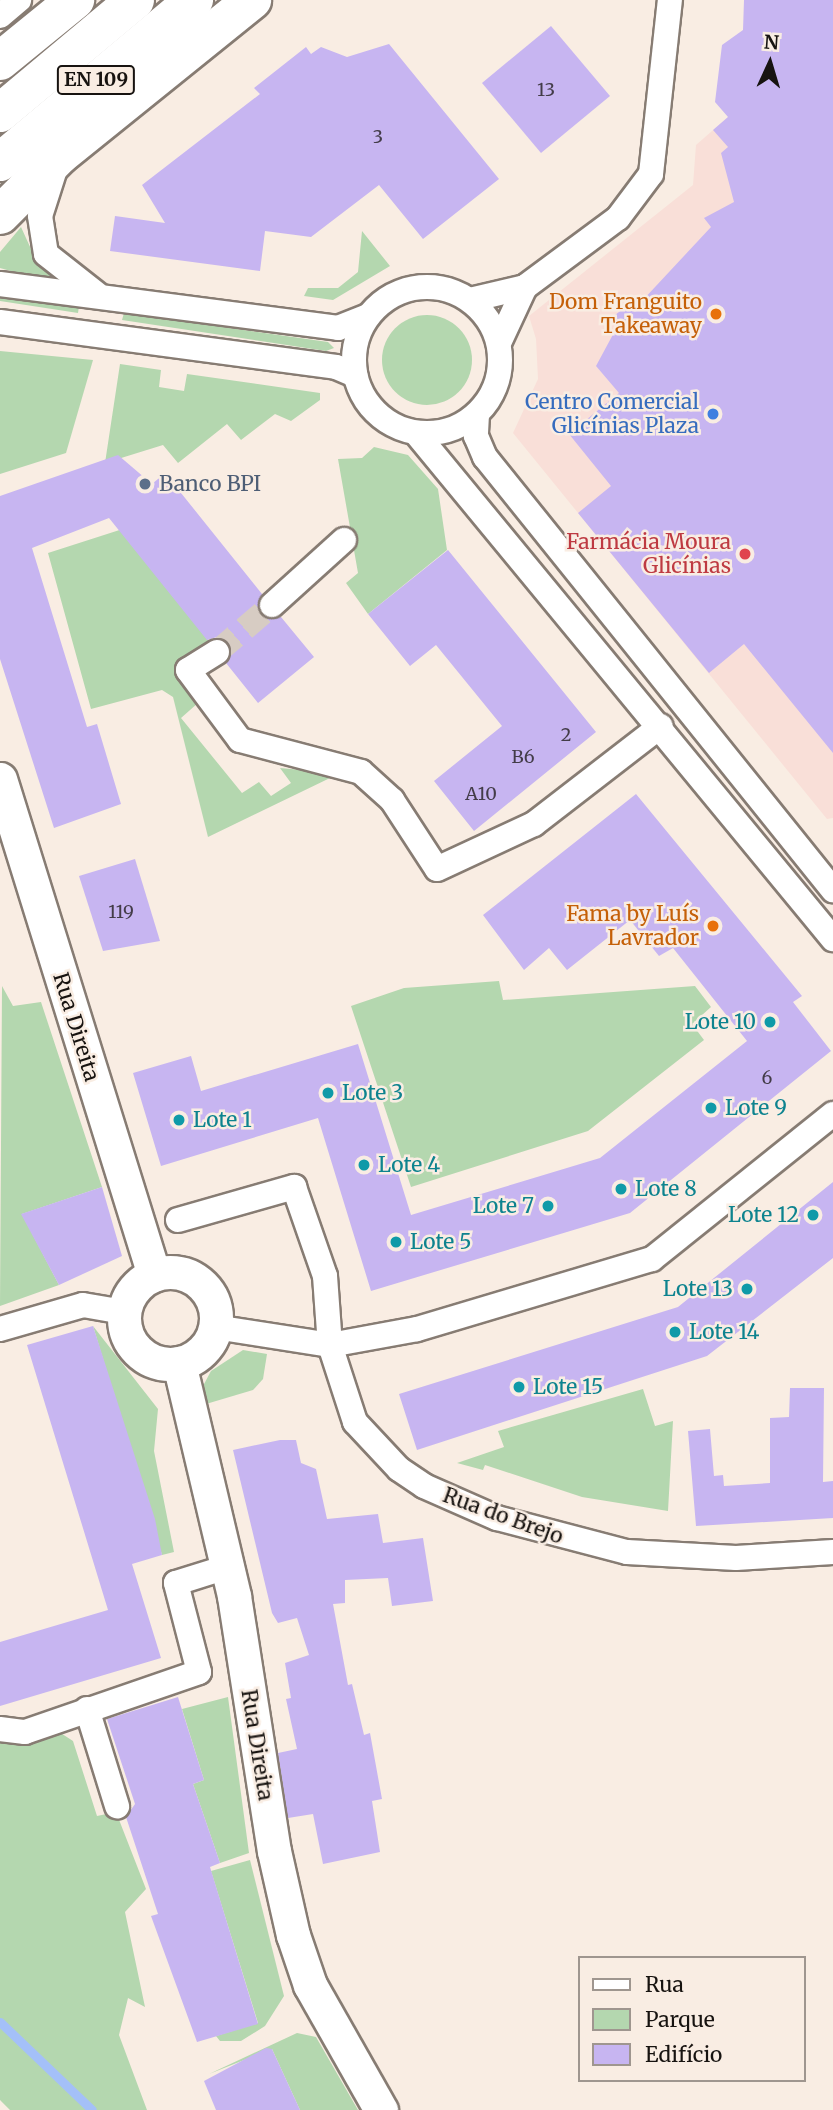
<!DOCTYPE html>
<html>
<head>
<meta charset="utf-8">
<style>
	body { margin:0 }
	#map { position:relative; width:833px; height:2110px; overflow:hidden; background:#f9ede3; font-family:Merriweather,serif }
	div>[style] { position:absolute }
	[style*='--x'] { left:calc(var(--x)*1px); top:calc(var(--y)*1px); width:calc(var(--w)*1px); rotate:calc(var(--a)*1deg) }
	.commercial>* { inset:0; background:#f9dfd8 }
	.green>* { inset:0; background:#b4d7af }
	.round { border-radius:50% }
	.stream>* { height:9px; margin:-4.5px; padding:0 4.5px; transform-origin:4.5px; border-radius:4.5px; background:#a4c0f8 }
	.building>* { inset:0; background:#c7b5f1 }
	.street-tunnel>* { height:24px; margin-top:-12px; transform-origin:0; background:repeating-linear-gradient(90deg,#d7ccc3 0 24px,transparent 0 36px) }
	.roads { filter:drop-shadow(2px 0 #877c73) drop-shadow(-2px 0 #877c73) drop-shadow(0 2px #877c73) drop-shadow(0 -2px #877c73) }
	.street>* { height:24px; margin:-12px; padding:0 12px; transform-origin:12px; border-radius:12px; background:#fff }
	.street>.ring { margin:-12px; padding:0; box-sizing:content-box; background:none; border:24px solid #fff; border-radius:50% }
	.secondary>* { height:33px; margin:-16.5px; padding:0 16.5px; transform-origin:16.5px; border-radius:16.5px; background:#fff }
	.secondary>.ring { margin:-16.5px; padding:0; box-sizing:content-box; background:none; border:33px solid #fff; border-radius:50% }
	.primary>* { height:38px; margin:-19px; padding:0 19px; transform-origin:19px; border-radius:19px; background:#fff }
	.dots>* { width:19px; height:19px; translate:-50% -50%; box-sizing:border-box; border:4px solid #f9ede3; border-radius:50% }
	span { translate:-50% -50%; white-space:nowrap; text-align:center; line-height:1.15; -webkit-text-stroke:5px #f9ede3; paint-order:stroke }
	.number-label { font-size:18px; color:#433c48 }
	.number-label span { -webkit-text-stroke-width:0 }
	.shield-label span { padding:2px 5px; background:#f9ede3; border:2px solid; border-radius:5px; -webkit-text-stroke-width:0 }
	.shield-label { font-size:19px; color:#171310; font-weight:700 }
	.food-label { font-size:21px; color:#c56008 }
	.right { translate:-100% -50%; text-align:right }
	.shop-label { font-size:21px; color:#366cbe }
	.service-label { font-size:21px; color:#4e5e75 }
	.left { translate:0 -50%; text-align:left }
	.health-label { font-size:21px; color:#be3a42 }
	.culture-label { font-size:21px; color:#0d838f }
	.street-label { font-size:21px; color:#171310 }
	.legend { position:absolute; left:578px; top:1956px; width:228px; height:126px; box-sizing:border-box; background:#f9ede3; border:2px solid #9f968f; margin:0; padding:9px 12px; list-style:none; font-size:21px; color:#171310 }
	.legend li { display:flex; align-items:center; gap:14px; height:35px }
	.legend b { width:35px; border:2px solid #9f968f }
	.north { position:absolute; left:735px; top:28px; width:70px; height:70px; -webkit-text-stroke:5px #f9ede3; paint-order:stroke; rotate:4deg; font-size:19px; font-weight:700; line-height:28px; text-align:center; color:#171310 }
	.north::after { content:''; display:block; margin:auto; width:24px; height:32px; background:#171310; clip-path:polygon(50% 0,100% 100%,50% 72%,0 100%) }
</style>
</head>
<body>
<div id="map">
	<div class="commercial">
		<div style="clip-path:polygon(833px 68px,833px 818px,827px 819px,513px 433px,538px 379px,536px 339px,529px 316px,693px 185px,696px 145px,728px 117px)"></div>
	</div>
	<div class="green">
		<div style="clip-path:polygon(21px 227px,36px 260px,68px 287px,0 268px,0 252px)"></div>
		<div style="clip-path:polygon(362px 231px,390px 266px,333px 300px,304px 296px,308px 288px,338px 288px,358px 272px)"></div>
		<div style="clip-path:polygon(0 295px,79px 306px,78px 313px,0 301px)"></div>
		<div style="clip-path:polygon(124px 313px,328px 342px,334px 348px,326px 351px,122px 320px)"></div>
		<div class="round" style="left:382px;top:315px;width:90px;height:90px"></div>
		<div style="clip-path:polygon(0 351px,93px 360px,66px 453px,0 474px)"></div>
		<div style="clip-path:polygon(120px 364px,161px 370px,159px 387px,184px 391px,187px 374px,320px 393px,320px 400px,291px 421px,275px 414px,241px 440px,227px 424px,178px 463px,163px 445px,105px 463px)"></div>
		<div style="clip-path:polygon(374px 447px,408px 455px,438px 489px,447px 550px,368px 614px,346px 583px,358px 573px,338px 459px,362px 458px)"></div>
		<div style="clip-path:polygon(132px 526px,210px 643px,189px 655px,198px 703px,181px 718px,242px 793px,259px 782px,271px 796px,291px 783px,280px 768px,324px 772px,330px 778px,208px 837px,173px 697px,162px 690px,91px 709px,48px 553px)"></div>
		<div style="clip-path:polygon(499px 981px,503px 1000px,695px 986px,711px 1007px,692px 1024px,704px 1040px,588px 1131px,411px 1187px,351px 1006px,404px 988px)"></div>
		<div style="clip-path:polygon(2px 986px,13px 1006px,41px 1002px,102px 1187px,22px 1214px,59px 1285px,0 1306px)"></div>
		<div style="clip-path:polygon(93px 1326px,158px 1409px,154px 1451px,174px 1552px,162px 1555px)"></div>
		<div style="clip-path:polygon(243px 1350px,267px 1354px,263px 1379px,253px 1390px,206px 1404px,203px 1386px,211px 1371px)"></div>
		<div style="clip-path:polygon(643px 1389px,655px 1426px,673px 1421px,668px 1511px,582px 1497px,485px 1465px,483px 1470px,457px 1463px,504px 1447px,498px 1431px)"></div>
		<div style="clip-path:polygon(228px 1697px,249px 1853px,220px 1863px,193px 1784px,204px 1780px,182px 1709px)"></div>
		<div style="clip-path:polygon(56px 1730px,73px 1741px,97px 1816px,116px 1812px,146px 1889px,125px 1912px,145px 2007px,128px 1998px,119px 2035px,147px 2110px,10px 2110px,0 2100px,0 1740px)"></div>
		<div style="clip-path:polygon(250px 1860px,284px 1996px,265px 2026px,241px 2041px,220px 2041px,216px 2036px,258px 2023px,211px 1871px)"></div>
		<div style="clip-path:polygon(297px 2033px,316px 2037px,358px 2110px,300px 2110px,272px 2049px,209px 2074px)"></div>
	</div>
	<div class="stream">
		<div style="--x:0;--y:2022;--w:127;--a:43.7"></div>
	</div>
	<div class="building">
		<div style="clip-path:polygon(744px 0,833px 0,833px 753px,744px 644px,709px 673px,578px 513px,611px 486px,569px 434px,619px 393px,596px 366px,617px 327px,610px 319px,638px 297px,642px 301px,711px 227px,704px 218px,734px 202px,721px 153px,728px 147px,713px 130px,728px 117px,715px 102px,722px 45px,743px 30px)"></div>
		<div style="clip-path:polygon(551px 26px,610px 96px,541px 153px,482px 83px)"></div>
		<div style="clip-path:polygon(389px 44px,499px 179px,423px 239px,379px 185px,311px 237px,265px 231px,260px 271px,110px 251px,115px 216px,165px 223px,142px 185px,260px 94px,254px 88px,306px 47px,311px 54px,321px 47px,347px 57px)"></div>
		<div style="clip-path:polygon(118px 455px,152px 484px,165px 473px,262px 594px,261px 614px,281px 617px,314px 657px,258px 703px,226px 663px,229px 644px,217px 637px,207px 640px,109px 518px,32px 548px,87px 727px,97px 724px,121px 804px,54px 828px,0 659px,0 496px)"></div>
		<div style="clip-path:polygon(448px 550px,596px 732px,474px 831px,434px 781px,502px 726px,436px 645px,410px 666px,368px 614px)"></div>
		<div style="clip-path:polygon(636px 794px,802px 996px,793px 1002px,831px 1051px,630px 1213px,371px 1291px,318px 1118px,161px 1166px,133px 1073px,191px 1056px,201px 1091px,358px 1044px,411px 1215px,600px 1158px,747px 1041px,673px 948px,659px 956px,630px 920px,567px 970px,549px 948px,524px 970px,483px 915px)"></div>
		<div style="clip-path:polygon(135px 859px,160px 941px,103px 951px,79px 876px)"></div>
		<div style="clip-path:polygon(833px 1182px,833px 1258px,707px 1356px,417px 1450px,399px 1394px,678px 1307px)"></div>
		<div style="clip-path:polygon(102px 1187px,122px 1256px,59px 1285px,21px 1214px)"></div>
		<div style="clip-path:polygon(93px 1326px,155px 1519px,162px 1555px,132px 1564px,161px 1658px,0 1706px,0 1642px,108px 1610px,27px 1345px)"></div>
		<div style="clip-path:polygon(790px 1388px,824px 1388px,823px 1482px,833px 1481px,833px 1518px,696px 1526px,688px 1431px,710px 1429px,714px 1476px,723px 1475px,724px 1486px,770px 1483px,770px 1418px,789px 1417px)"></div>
		<div style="clip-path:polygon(280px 1440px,296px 1440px,301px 1463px,316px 1469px,327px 1519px,378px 1514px,383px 1543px,423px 1538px,433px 1601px,392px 1606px,388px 1578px,345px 1580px,345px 1603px,333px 1604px,348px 1685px,352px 1684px,364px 1735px,370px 1733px,382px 1799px,372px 1801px,380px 1852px,323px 1864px,313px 1814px,288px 1818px,278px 1753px,297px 1749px,286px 1699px,291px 1698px,285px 1663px,309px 1655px,297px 1618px,278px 1623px,272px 1613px,233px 1450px)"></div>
		<div style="clip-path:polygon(178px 1697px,204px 1780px,193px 1784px,220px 1863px,210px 1867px,258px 2024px,197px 2042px,151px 1916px,158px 1914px,126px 1817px,135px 1804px,107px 1719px)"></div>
		<div style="clip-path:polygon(266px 2048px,272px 2049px,300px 2110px,216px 2110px,204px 2081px)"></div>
	</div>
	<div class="street-tunnel">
		<div style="--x:217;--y:652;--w:72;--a:-40.5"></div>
	</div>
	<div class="roads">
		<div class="street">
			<div style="--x:0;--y:16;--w:25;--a:-40"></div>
			<div style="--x:56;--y:166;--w:52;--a:107.7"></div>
			<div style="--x:40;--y:216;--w:38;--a:81"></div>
			<div style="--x:46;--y:254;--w:65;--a:38.1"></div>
			<div style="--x:0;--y:284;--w:341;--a:7.4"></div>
			<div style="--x:338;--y:328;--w:32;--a:-22"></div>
			<div class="ring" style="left:354px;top:287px;width:122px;height:122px"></div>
			<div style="--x:470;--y:300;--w:57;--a:-13.3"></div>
			<div style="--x:525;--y:287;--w:116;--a:-36.6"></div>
			<div style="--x:618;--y:218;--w:55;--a:-53.1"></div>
			<div style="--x:651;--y:174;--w:175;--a:-83.8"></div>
			<div style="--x:0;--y:322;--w:339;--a:7.6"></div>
			<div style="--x:336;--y:367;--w:21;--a:23"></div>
			<div style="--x:499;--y:343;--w:62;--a:-65.1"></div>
			<div style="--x:477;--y:414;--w:22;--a:93"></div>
			<div style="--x:476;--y:436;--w:23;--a:67"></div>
			<div style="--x:485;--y:457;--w:556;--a:51.21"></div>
			<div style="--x:416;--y:433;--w:656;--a:50.51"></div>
			<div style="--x:272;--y:605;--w:97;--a:-42.1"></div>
			<div style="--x:217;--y:652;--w:34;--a:148"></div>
			<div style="--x:188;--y:670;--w:87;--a:53.4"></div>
			<div style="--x:240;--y:740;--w:125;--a:14.8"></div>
			<div style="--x:361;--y:772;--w:42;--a:42.1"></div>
			<div style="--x:392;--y:800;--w:82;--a:56.9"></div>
			<div style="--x:437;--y:869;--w:107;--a:-24.9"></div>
			<div style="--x:534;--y:824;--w:160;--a:-37.7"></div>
			<div style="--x:178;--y:1220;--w:121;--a:-15.9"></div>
			<div style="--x:294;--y:1187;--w:94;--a:70.8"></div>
			<div style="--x:325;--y:1276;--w:69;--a:85.9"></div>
			<div style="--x:330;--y:1345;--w:81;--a:72"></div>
			<div style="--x:355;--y:1422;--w:64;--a:46.9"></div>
			<div style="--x:399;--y:1469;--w:30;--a:34"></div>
			<div style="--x:424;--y:1486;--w:80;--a:23.7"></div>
			<div style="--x:497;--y:1518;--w:134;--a:14.7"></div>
			<div style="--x:627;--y:1552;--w:109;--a:3.2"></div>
			<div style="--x:736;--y:1558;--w:97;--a:-3.5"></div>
			<div style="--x:215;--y:1327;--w:116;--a:8.9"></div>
			<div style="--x:330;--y:1345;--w:88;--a:-10.4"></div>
			<div style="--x:417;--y:1329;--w:245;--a:-16.6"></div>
			<div style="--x:652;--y:1259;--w:232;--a:-38.7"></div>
			<div style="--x:0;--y:1329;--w:86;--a:-16.1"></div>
			<div style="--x:83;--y:1305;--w:42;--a:9.7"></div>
			<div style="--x:87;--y:1709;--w:102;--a:72.8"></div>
			<div style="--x:0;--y:1729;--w:25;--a:7"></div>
			<div style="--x:25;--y:1732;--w:184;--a:-19"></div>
			<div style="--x:199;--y:1672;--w:92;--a:-104.5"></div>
			<div style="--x:176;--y:1583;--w:53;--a:-17.4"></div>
		</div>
		<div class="secondary">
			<div style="--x:0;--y:779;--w:519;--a:72.75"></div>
			<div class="ring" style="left:124px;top:1272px;width:59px;height:59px"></div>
			<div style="--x:179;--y:1363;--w:239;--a:76.7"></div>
			<div style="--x:234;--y:1596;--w:258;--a:81.1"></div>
			<div style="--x:274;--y:1851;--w:86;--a:77.3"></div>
			<div style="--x:293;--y:1935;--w:53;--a:71.2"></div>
			<div style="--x:310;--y:1985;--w:144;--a:60.4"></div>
		</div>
		<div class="primary">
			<div style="--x:0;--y:61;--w:97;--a:-39.1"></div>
			<div style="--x:0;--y:113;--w:176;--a:-39.9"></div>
			<div style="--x:0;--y:162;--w:253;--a:-39.9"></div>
			<div style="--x:0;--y:215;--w:85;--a:-45"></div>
			<div style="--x:60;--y:155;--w:247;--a:-38.9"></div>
		</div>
	</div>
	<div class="dots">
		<div style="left:716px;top:314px;background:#e8710a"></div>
		<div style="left:713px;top:414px;background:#3f7fe0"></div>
		<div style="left:145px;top:484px;background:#5c6f8a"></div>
		<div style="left:745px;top:554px;background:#e0444e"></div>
		<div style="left:713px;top:926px;background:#e8710a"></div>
		<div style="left:770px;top:1022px;background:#0f9aa8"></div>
		<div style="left:328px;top:1093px;background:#0f9aa8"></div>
		<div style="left:711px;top:1108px;background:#0f9aa8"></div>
		<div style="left:179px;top:1120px;background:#0f9aa8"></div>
		<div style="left:364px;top:1165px;background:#0f9aa8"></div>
		<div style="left:621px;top:1189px;background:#0f9aa8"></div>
		<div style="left:548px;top:1206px;background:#0f9aa8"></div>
		<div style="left:813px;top:1215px;background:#0f9aa8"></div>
		<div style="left:396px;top:1242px;background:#0f9aa8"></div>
		<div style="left:747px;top:1289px;background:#0f9aa8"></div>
		<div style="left:675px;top:1332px;background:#0f9aa8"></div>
		<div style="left:519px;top:1387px;background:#0f9aa8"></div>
	</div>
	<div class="number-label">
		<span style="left:546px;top:90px">13</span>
		<span style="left:378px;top:137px">3</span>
		<span style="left:566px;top:735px">2</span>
		<span style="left:523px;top:757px">B6</span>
		<span style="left:481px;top:794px">A10</span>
		<span style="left:121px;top:912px">119</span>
		<span style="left:767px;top:1078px">6</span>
	</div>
	<div class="shield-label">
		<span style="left:96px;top:80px">EN 109</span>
	</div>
	<div class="food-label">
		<span class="right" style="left:702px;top:314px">Dom Franguito<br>Takeaway</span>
		<span class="right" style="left:699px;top:926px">Fama by Luís<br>Lavrador</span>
	</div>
	<div class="shop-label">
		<span class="right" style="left:699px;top:414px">Centro Comercial<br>Glicínias Plaza</span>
	</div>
	<div class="service-label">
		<span class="left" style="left:159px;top:484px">Banco BPI</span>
	</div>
	<div class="health-label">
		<span class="right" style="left:731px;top:554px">Farmácia Moura<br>Glicínias</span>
	</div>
	<div class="culture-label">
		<span class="right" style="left:756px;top:1022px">Lote 10</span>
		<span class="left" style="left:342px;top:1093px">Lote 3</span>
		<span class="left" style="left:725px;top:1108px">Lote 9</span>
		<span class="left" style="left:193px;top:1120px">Lote 1</span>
		<span class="left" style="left:378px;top:1165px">Lote 4</span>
		<span class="left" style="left:635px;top:1189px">Lote 8</span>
		<span class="right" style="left:534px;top:1206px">Lote 7</span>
		<span class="right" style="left:799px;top:1215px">Lote 12</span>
		<span class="left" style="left:410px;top:1242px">Lote 5</span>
		<span class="right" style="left:733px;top:1289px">Lote 13</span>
		<span class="left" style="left:689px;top:1332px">Lote 14</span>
		<span class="left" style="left:533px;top:1387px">Lote 15</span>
	</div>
	<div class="street-label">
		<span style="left:76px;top:1027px;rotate:73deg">Rua Direita</span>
		<span style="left:503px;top:1516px;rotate:20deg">Rua do Brejo</span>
		<span style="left:257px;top:1745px;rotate:81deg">Rua Direita</span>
	</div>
	<ul class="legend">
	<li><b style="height:9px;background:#fff"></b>Rua</li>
	<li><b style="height:19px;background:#b4d7af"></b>Parque</li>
	<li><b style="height:19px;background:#c7b5f1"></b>Edifício</li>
	</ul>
	<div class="north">N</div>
</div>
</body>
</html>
